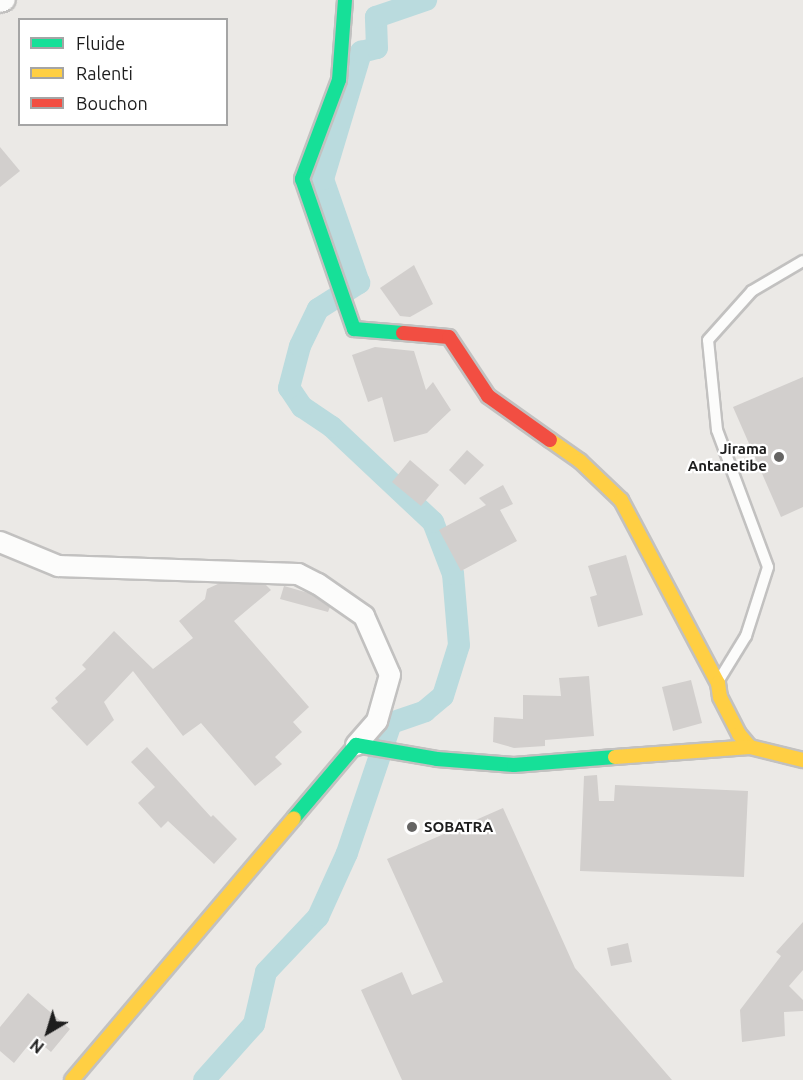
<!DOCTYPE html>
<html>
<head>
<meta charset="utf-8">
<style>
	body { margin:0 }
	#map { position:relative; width:803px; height:1080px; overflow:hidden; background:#ebe9e6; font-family:Ubuntu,sans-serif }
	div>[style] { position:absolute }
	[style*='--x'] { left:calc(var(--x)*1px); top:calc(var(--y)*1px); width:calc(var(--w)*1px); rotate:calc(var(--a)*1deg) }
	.canal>* { height:22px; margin:-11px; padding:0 11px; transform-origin:11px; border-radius:11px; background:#badbde }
	.building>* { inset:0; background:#d2cfcd }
	.roads { filter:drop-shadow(2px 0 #c2c1c0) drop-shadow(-2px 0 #c2c1c0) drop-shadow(0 2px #c2c1c0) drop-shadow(0 -2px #c2c1c0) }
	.lane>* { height:10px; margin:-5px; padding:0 5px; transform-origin:5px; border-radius:5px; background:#fcfcfb }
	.street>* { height:20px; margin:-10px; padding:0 10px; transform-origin:10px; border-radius:10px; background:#fcfcfb }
	.fast>* { height:14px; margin:-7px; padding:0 7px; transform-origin:7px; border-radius:7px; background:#16e098 }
	.slow>* { height:14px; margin:-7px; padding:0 7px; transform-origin:7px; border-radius:7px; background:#ffcf43 }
	.jam>* { height:14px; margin:-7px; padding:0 7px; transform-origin:7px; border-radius:7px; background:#f24e42 }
	.dots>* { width:16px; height:16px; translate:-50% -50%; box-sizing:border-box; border:3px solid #fff; border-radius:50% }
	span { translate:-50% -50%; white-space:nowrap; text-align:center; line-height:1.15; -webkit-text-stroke:4.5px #fff; paint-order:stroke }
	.poi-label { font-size:15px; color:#1d1d1d; font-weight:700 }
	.right { translate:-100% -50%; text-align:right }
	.left { translate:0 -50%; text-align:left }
	.legend { position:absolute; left:18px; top:18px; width:210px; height:108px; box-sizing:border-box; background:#fff; border:2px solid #a5a5a5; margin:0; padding:8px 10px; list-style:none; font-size:18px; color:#1d1d1d }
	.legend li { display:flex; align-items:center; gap:12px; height:30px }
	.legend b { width:30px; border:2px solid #a5a5a5 }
	.north { position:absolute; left:18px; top:1002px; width:60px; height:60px; -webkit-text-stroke:4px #fff; paint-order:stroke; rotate:218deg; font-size:16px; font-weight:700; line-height:24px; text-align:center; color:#1d1d1d }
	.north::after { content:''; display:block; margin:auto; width:21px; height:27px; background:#1d1d1d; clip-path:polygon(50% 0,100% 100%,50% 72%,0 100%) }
</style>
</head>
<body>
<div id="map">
	<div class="canal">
		<div style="--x:204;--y:1080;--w:75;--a:-48.2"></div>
		<div style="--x:254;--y:1024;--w:53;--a:-77"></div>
		<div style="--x:266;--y:972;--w:76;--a:-46.6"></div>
		<div style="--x:318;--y:917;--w:70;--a:-65.6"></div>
		<div style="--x:347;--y:853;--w:137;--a:-71.3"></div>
		<div style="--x:391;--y:723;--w:36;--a:-19"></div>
		<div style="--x:425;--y:711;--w:23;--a:-40"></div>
		<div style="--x:443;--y:696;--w:53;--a:-72.6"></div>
		<div style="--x:459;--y:645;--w:71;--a:-94.8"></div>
		<div style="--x:453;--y:574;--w:56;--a:-111"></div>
		<div style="--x:433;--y:522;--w:139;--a:-136.8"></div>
		<div style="--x:332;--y:427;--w:36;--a:-146"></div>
		<div style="--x:302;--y:407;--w:23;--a:-124"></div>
		<div style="--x:289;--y:388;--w:43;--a:-75.3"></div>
		<div style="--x:300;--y:346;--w:41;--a:-64.1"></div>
		<div style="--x:318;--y:309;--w:49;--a:-32.4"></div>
		<div style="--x:359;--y:283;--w:110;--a:-109.1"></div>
		<div style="--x:323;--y:179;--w:133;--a:-73.3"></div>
		<div style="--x:361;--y:52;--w:16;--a:-14"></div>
		<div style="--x:377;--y:48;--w:31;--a:-92"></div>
		<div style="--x:376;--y:17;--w:53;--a:-18.8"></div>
	</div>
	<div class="building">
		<div style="clip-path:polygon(0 147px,20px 171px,0 187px)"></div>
		<div style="clip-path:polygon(414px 265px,433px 304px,410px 317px,400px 316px,380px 288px)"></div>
		<div style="clip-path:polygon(375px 347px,414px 351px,426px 390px,433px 382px,451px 410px,427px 433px,394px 442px,382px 397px,368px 402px,352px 355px)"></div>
		<div style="clip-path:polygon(803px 377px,803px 507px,781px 517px,733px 407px)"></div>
		<div style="clip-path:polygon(467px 450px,484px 465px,465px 485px,449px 470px)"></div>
		<div style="clip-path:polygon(410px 460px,439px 485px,421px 506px,392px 482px)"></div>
		<div style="clip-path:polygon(503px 485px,513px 504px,500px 510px,517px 541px,461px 571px,439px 530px,486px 505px,479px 498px)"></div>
		<div style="clip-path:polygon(626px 555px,643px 615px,598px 627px,590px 597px,597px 595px,588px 566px)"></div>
		<div style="clip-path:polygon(220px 583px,266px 585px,271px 590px,234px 621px,309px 707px,293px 722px,302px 732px,275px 757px,282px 764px,255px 786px,201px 723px,183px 736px,133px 671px,104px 702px,114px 720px,87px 746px,51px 708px,58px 702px,55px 698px,86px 669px,82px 665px,114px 631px,153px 669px,193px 638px,179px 621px,205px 599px,207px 589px)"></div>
		<div style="clip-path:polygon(284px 586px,312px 594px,330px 607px,328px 612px,280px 599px)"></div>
		<div style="clip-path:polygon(589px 676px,594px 736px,545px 740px,545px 746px,514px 748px,493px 742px,494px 717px,523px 719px,523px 695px,561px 696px,559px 678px)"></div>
		<div style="clip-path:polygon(691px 680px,702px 723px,673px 731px,662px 687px)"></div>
		<div style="clip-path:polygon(147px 747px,211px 817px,213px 815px,237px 839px,214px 864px,168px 821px,161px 828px,138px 803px,155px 787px,131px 762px)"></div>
		<div style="clip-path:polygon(597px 775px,599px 801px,614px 801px,615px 785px,748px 791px,744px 877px,580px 871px,584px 776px)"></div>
		<div style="clip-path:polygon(503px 808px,575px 968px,672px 1080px,402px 1080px,361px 990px,402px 972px,412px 995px,443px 982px,387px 859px)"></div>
		<div style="clip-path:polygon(803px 922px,803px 970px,789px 986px,803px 1000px,803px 1011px,784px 1012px,785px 1036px,742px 1042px,740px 1010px,781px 956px,776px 952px)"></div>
		<div style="clip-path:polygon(628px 943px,632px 962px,611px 966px,607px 948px)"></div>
		<div style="clip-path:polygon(28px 993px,70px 1029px,51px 1052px,34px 1038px,14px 1063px,0 1051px,0 1027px)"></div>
	</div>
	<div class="roads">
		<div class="lane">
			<div style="--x:719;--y:680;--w:52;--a:-58.5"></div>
			<div style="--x:746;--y:636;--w:72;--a:-72.3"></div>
			<div style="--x:768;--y:567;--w:146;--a:-110.4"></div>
			<div style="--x:717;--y:430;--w:90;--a:-95.7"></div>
			<div style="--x:708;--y:340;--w:66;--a:-48.1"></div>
			<div style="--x:752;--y:291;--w:59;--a:-30.5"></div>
		</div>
		<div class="street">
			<div style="--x:0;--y:2;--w:5;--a:-22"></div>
			<div style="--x:0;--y:542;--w:63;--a:22.5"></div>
			<div style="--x:58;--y:566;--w:240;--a:1.9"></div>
			<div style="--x:298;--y:574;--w:22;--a:27"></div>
			<div style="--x:318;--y:584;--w:56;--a:34.8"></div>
			<div style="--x:364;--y:616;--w:64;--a:66.2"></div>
			<div style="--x:390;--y:675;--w:48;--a:105.8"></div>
			<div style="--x:377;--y:721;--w:32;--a:131"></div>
		</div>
		<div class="fast">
			<div style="--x:345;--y:0;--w:80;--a:94.3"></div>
			<div style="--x:339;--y:80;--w:106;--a:110.5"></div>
			<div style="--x:302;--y:179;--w:159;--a:70.9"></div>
			<div style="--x:354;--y:329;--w:49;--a:4.7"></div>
			<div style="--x:294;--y:818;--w:96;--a:-49.7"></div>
			<div style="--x:356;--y:745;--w:82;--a:9.8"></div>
			<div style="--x:437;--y:759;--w:77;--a:4.5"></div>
			<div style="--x:514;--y:765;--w:101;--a:-4.5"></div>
		</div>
		<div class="slow">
			<div style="--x:550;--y:440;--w:37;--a:35"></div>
			<div style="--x:580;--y:461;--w:57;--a:43.6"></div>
			<div style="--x:621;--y:500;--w:207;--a:62.1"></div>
			<div style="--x:718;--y:683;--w:14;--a:82"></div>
			<div style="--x:720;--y:697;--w:42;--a:62.8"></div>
			<div style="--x:739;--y:734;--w:17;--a:50"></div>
			<div style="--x:750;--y:747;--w:55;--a:13.8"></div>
			<div style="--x:615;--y:757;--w:135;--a:-4.2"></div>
			<div style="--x:72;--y:1080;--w:343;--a:-49.7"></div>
		</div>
		<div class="jam">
			<div style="--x:403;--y:333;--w:46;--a:5"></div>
			<div style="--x:449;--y:337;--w:71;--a:56.5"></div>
			<div style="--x:488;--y:396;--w:76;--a:35.4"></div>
		</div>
	</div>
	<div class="dots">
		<div style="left:779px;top:457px;background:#656463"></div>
		<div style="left:412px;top:827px;background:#656463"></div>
	</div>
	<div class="poi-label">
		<span class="right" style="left:767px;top:457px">Jirama<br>Antanetibe</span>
		<span class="left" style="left:424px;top:827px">SOBATRA</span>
	</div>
	<ul class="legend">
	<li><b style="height:8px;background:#16e098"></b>Fluide</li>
	<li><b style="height:8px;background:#ffcf43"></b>Ralenti</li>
	<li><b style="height:8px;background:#f24e42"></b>Bouchon</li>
	</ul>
	<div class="north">N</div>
</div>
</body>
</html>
